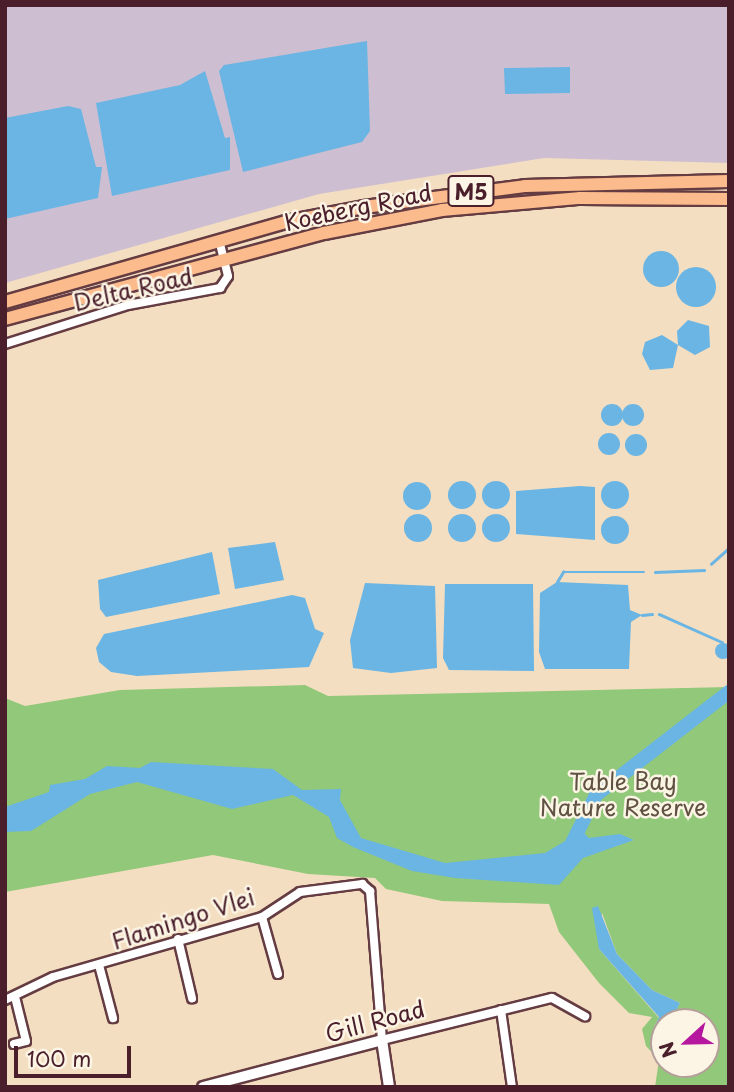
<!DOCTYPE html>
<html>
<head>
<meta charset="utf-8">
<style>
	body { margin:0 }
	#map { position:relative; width:734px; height:1092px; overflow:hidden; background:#f4dec1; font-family:"Playpen Sans",sans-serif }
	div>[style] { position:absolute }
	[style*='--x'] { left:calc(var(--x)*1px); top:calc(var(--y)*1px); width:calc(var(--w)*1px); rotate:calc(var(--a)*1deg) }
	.industrial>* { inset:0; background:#cebed1 }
	.green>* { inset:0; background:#92c87a }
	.water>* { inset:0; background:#6ab5e3 }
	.round { border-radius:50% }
	.stream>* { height:2.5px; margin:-1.25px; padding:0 1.25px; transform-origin:1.25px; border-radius:1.25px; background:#6ab5e3 }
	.river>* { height:14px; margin:-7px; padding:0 7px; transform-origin:7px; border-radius:7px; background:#6ab5e3 }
	.roads { filter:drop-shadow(2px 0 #643c42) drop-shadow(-2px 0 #643c42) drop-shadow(0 2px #643c42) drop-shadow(0 -2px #643c42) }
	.minor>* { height:8px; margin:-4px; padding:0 4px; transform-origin:4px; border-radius:4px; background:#fff }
	.tertiary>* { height:10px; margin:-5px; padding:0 5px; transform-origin:5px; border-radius:5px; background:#fff }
	.primary>* { height:12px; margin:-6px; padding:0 6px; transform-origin:6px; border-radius:6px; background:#fbbb8c }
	span { translate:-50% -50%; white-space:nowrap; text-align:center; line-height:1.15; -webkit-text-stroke:5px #fcf5e5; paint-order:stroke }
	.shield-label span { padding:2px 5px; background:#fcf5e5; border:2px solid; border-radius:5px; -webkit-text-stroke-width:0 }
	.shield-label { font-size:21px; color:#4a1f2b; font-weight:700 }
	.street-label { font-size:23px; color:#4a1f2b }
	.park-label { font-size:23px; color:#605243 }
	.frame { position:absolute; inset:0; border:7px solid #4a1f2b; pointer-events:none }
	.north { position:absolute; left:650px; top:1008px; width:70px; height:70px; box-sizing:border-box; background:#fcf5e5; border:2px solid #b59f9b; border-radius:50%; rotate:248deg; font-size:19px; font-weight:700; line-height:28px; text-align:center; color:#4a1f2b }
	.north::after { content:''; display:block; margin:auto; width:24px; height:32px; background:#b5179e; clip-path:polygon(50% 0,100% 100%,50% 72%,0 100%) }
	.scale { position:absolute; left:14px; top:1046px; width:117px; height:32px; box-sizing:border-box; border:4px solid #4a1f2b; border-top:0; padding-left:9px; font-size:21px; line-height:24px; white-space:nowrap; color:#4a1f2b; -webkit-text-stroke:5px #fcf5e5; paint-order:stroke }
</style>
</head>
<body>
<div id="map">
	<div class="industrial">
		<div style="clip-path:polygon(5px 5px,729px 5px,729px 163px,544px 158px,319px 194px,5px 283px)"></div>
	</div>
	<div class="green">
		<div style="clip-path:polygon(evenodd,305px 685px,328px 696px,729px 687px,729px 1087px,655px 1087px,659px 1060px,646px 1046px,642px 1029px,652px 1017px,629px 1013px,599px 983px,559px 932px,549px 904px,442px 901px,386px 889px,375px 878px,308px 874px,213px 855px,5px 892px,5px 698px,25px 706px,120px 690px,305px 685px,602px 913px,617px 954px,652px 990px,680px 1003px,671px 1018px,706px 1022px,706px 1064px,664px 1064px,664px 1039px,658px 1040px,654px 1027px,659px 1018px,599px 949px,602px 913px)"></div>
	</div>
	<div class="water">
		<div style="clip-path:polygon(367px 41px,370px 131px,362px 142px,243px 172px,219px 71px,224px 65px)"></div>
		<div style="clip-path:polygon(570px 67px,570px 93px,505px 94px,504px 68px)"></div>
		<div style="clip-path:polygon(205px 71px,225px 138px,230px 137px,230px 170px,112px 196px,96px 103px,180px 85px)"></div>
		<div style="clip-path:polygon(68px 106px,81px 109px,96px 167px,102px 167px,98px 198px,5px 219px,5px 118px)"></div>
		<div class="round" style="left:643px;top:251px;width:36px;height:36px"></div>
		<div class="round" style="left:676px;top:267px;width:40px;height:40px"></div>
		<div style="clip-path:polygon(688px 320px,709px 326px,710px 347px,695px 355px,678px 345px,673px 368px,650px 370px,642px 354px,645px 342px,662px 335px,678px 345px,677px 331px)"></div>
		<div class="round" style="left:601px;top:404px;width:22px;height:22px"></div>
		<div class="round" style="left:622px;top:404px;width:22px;height:22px"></div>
		<div class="round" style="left:598px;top:433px;width:22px;height:22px"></div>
		<div class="round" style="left:625px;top:434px;width:22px;height:22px"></div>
		<div class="round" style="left:601px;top:481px;width:28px;height:28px"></div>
		<div class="round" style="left:482px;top:481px;width:28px;height:28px"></div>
		<div class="round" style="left:448px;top:481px;width:28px;height:28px"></div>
		<div class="round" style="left:403px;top:482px;width:28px;height:28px"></div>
		<div style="clip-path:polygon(580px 486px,595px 487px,595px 540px,516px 534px,516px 491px)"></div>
		<div class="round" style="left:404px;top:514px;width:28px;height:28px"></div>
		<div class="round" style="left:448px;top:514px;width:28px;height:28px"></div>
		<div class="round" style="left:482px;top:514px;width:28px;height:28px"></div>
		<div class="round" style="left:601px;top:516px;width:28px;height:28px"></div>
		<div style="clip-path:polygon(275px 542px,284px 580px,235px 589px,228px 548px)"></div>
		<div style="clip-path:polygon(212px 552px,220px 594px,106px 617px,100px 609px,98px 580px)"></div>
		<div style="clip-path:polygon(557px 582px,628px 585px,630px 610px,642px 615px,631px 622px,629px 669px,545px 669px,539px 652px,540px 593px)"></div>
		<div style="clip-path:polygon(365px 583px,435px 586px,437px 668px,391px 673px,353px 668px,350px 640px)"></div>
		<div style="clip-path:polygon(445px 584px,533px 584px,534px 671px,449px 670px,443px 658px)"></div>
		<div style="clip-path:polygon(292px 595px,305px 598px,315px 629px,324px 633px,309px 667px,137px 676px,111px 672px,99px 662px,96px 648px,104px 634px)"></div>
		<div class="round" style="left:715px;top:643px;width:16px;height:16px"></div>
		<div style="clip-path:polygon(151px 762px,273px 769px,302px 790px,341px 789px,340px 800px,361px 838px,445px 863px,545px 853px,582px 831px,589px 838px,620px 834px,634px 840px,583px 858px,559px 885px,455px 878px,412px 871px,353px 847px,337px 838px,329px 817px,293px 795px,232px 809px,137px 782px,90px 794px,31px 831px,5px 832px,5px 807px,49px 792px,50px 785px,85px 779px,107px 766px,140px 768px)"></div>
		<div style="clip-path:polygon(598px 906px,617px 954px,652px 990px,680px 1003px,672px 1018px,677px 1022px,664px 1022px,664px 1039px,657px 1039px,653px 1031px,659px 1017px,599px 949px,592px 908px)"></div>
	</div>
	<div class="stream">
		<div style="--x:711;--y:564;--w:24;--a:-42"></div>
		<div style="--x:655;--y:572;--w:49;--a:-2.3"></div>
		<div style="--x:557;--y:582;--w:12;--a:-59"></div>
		<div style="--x:563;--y:572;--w:81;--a:0"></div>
		<div style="--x:659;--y:614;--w:69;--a:24"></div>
		<div style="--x:642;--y:615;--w:10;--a:-6"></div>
	</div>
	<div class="river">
		<div style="--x:571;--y:845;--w:56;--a:-63.4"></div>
		<div style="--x:596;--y:795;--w:168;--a:-37.8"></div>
	</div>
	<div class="roads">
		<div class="minor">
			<div style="--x:5;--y:344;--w:129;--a:-17.6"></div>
			<div style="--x:128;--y:305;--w:94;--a:-10.5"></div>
			<div style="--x:220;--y:288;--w:14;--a:-56"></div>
			<div style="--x:228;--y:276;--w:37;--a:-104"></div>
			<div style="--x:262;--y:917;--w:59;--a:74.3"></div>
			<div style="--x:178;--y:939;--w:61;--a:76.7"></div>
			<div style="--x:99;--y:965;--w:55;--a:75.2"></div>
			<div style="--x:5;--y:1000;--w:53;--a:-25.6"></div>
			<div style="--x:53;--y:977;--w:217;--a:-16"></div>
			<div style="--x:262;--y:917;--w:45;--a:-33.3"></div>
			<div style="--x:300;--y:892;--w:63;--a:-7.4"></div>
			<div style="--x:362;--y:884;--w:11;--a:41"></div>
			<div style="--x:370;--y:891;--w:149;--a:85.4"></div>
			<div style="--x:382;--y:1040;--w:175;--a:-13.9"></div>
			<div style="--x:552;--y:998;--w:38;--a:29"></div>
			<div style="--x:501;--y:1010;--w:78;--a:81.9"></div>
			<div style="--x:14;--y:1044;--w:12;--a:-14"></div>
			<div style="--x:26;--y:1041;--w:45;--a:-104"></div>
		</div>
		<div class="tertiary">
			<div style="--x:203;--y:1087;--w:185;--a:-14.7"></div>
			<div style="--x:382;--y:1040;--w:48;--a:81.5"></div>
		</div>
		<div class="primary">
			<div style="--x:5;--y:302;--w:292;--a:-15.9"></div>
			<div style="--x:286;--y:222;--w:79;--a:-10.9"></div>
			<div style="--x:364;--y:207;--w:162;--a:-7.4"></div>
			<div style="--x:525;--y:186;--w:204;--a:-1.4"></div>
			<div style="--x:5;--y:319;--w:330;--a:-15.1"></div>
			<div style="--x:324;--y:233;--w:120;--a:-11"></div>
			<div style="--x:442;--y:210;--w:139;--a:-5"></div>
			<div style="--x:580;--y:198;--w:149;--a:0.4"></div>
		</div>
	</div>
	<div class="shield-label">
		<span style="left:471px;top:191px">M5</span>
	</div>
	<div class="street-label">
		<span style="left:358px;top:207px;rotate:-12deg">Koeberg Road</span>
		<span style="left:133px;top:289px;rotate:-13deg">Delta Road</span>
		<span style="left:183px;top:919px;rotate:-18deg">Flamingo Vlei</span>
		<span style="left:375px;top:1021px;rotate:-15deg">Gill Road</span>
	</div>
	<div class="park-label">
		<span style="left:623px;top:794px">Table Bay<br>Nature Reserve</span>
	</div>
	<div class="frame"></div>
	<div class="north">N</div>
	<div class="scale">100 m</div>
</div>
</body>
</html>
